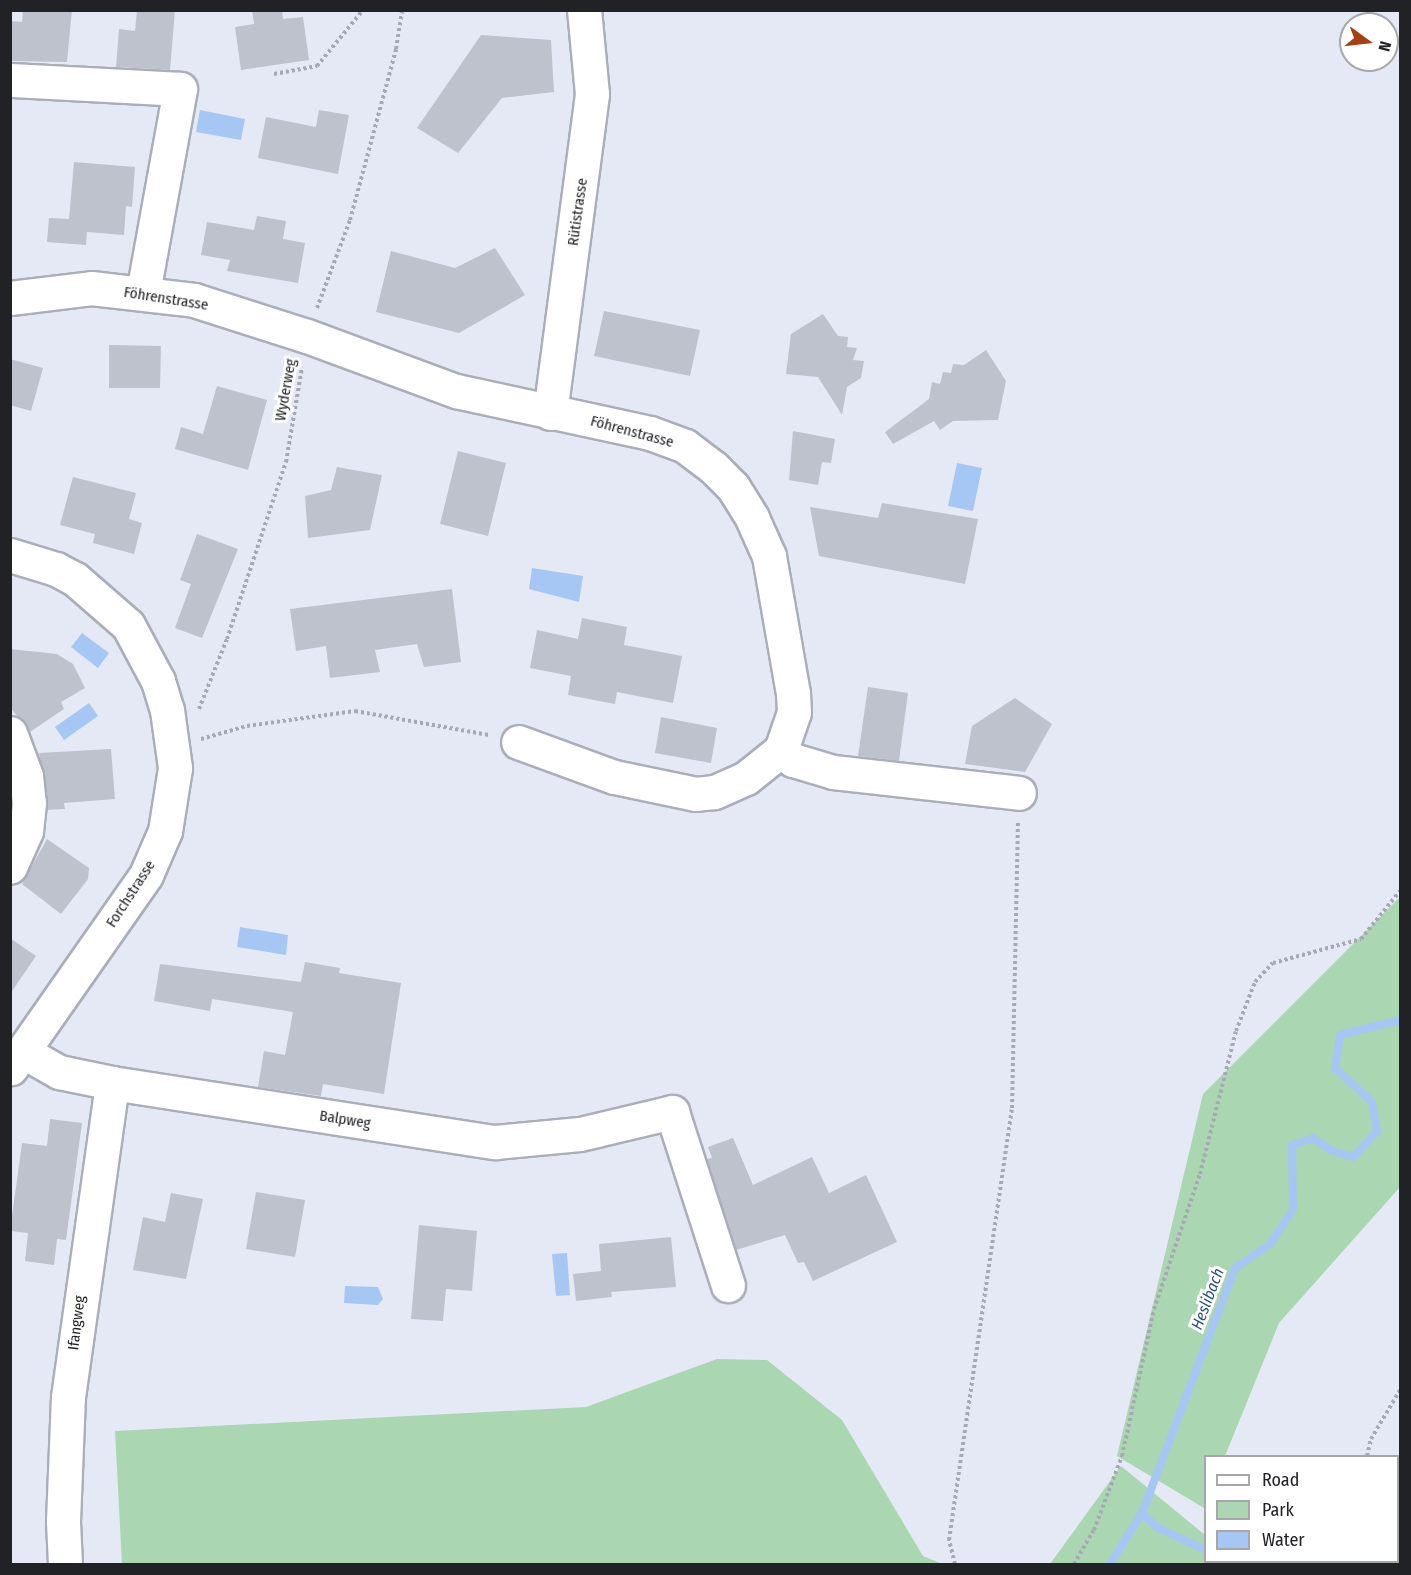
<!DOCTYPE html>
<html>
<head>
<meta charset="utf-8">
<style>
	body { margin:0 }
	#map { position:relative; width:1411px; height:1575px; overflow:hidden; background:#e5e9f5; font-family:"Fira Sans Condensed",sans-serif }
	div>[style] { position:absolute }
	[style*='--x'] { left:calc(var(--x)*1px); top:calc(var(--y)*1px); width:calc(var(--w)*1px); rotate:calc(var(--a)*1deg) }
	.green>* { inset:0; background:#aad6b2 }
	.water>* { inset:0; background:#a6c7f3 }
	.stream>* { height:8px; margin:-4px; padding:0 4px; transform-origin:4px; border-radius:4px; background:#a6c7f3 }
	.building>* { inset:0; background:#bec2cd }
	.path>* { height:4px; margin-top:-2px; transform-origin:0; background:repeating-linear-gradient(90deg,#a6a9b3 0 3px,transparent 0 6px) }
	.roads { filter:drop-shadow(2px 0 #aaaeb9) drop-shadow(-2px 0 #aaaeb9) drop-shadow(0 2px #aaaeb9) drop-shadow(0 -2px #aaaeb9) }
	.minor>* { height:33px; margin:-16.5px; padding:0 16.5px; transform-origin:16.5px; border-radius:16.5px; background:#fff }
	span { translate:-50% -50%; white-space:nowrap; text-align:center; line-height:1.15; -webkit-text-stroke:6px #fff; paint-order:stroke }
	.street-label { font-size:15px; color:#212226 }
	.water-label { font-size:16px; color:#255086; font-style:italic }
	.frame { position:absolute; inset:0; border:12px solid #212226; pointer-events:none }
	.legend { position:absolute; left:1204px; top:1455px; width:195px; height:108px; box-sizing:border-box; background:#fff; border:2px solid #a6a7a8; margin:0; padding:8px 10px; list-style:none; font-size:18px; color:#212226 }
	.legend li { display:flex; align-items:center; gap:12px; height:30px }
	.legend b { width:30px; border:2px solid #a6a7a8 }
	.north { position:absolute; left:1339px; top:12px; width:60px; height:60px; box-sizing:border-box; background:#fff; border:2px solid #a6a7a8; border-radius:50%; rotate:105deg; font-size:16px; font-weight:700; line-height:24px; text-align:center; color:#212226 }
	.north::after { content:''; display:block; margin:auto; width:21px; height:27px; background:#a44011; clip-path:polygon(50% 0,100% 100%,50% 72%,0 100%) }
</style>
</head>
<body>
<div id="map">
	<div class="green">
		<div style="clip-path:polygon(1400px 897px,1400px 1187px,1279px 1323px,1225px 1456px,1206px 1456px,1204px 1508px,1117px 1456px,1203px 1094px)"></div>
		<div style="clip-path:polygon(717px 1359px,767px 1360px,842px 1420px,923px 1556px,942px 1564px,122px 1564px,115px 1431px,586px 1407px)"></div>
		<div style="clip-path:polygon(1121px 1466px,1205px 1535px,1206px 1562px,1330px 1564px,1050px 1564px)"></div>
	</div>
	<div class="water">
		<div style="clip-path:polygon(200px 110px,245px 119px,241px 140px,196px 132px)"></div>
		<div style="clip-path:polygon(957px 463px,982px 468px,973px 511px,948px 506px)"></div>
		<div style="clip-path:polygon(532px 568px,583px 576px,579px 602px,529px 589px)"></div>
		<div style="clip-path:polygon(82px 633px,109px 653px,98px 668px,71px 647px)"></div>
		<div style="clip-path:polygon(89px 703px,98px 716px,64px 740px,55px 727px)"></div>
		<div style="clip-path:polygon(240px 927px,288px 935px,286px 955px,237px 947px)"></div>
		<div style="clip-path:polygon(567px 1253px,570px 1295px,556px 1296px,552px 1254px)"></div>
		<div style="clip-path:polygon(345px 1286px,378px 1287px,383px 1299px,378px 1305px,344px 1303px)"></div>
	</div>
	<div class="stream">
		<div style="--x:1142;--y:1513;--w:22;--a:43"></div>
		<div style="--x:1158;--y:1528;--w:53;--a:24.6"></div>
		<div style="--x:1257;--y:1562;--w:14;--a:8"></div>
		<div style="--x:1110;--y:1564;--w:60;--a:-57.9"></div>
		<div style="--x:1142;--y:1513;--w:262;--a:-69.2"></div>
		<div style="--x:1235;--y:1268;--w:42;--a:-34.4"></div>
		<div style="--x:1270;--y:1244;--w:42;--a:-56.7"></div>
		<div style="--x:1293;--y:1209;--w:64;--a:-90.9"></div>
		<div style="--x:1292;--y:1145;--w:22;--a:-18"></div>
		<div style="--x:1313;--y:1138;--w:23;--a:34"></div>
		<div style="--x:1332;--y:1151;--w:22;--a:16"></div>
		<div style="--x:1353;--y:1157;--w:35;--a:-47"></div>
		<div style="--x:1377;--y:1131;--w:29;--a:-100"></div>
		<div style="--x:1372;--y:1102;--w:50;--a:-137.4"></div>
		<div style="--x:1335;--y:1068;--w:33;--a:-81"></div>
		<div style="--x:1340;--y:1035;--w:62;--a:-14"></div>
	</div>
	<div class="building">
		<div style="clip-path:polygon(23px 10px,72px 10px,67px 62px,10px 61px,10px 21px,22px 22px)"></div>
		<div style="clip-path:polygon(137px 10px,175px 10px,170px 70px,116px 67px,119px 29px,135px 31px)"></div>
		<div style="clip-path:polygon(252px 10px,282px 10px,283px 19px,303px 17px,309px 60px,241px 70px,235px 27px,254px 24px)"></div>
		<div style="clip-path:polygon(481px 35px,551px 40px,554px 92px,502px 98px,458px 153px,417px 128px)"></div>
		<div style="clip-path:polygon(319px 110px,349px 115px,338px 174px,258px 158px,266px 117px,316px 127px)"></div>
		<div style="clip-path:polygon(74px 162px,135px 167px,132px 207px,126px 206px,124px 235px,87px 232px,86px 245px,47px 242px,49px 218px,69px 219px)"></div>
		<div style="clip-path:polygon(257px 216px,286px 221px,283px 239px,305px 243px,298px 283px,227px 271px,230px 260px,201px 255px,207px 222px,254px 230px)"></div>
		<div style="clip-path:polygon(495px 248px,525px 295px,459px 333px,376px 312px,391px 251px,455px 268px)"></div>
		<div style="clip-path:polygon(604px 311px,700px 330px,690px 376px,594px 356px)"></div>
		<div style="clip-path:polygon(823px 314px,838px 336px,848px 337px,847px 347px,857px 348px,853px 360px,864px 361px,861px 378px,847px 387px,842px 415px,818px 377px,786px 374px,791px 334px)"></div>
		<div style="clip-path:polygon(109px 345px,161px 346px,160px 388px,109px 388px)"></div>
		<div style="clip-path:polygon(986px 350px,1006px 381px,998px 420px,953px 421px,940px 430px,934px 421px,893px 444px,885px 432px,929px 399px,932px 382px,940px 384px,943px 372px,951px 373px,953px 364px,964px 365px)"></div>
		<div style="clip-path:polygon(10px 359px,43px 368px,31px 411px,10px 405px)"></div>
		<div style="clip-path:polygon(217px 386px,267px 400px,248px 470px,175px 449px,181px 427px,203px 434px)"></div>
		<div style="clip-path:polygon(793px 431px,835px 439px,831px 463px,822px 462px,818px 485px,789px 480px)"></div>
		<div style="clip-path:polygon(458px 451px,506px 463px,488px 536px,440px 524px)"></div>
		<div style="clip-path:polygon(337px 467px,382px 475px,370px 530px,308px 538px,305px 496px,331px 490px)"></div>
		<div style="clip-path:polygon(73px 477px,136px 493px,129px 519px,142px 523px,134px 554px,93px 543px,95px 534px,60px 525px)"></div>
		<div style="clip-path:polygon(882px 503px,978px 519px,965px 584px,819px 556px,810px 507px,878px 518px)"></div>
		<div style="clip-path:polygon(197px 534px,238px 549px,202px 638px,175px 628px,191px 584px,180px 580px)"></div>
		<div style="clip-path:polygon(452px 589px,461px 662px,424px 667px,417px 644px,375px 650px,380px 672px,330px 678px,326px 646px,296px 651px,290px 609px)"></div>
		<div style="clip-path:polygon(582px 618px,627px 627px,624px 645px,682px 656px,673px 703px,617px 692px,615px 704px,568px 695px,571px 676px,530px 668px,537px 630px,578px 639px)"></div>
		<div style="clip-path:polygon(10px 649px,57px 654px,73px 664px,85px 688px,61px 702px,64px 709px,30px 732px,10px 707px)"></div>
		<div style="clip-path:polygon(868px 687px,908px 693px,899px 761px,858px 756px)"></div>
		<div style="clip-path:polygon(1015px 698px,1052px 724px,1025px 772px,965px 764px,972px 726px)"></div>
		<div style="clip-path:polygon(661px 717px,717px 728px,711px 763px,655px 753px)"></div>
		<div style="clip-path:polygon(111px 749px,115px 799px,64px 803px,65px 809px,47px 810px,39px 753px)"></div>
		<div style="clip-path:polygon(47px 839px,89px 868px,88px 879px,61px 914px,22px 884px)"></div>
		<div style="clip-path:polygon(10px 938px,36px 956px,10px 994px)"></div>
		<div style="clip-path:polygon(305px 962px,340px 968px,339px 973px,401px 983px,384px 1094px,323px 1084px,321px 1096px,258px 1087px,264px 1051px,285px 1055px,293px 1012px,212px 999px,210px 1011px,154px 1001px,160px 964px,301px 982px)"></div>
		<div style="clip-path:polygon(50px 1119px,82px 1123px,66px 1240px,57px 1239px,54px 1265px,25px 1261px,28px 1233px,10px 1231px,22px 1143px,47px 1146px)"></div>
		<div style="clip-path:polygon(733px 1138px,753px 1185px,812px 1157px,829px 1193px,866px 1175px,897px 1242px,813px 1281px,804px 1262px,798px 1263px,785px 1235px,736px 1250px,707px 1159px,712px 1158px,708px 1147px)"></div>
		<div style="clip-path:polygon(256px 1192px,305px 1200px,295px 1257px,246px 1249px)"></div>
		<div style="clip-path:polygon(171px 1193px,203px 1199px,186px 1279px,133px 1270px,143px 1217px,165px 1222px)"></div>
		<div style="clip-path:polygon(419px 1225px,477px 1231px,472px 1291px,446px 1289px,443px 1321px,411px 1319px)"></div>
		<div style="clip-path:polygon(671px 1237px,676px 1287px,611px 1292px,612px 1297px,576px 1301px,573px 1274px,601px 1271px,599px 1244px)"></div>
	</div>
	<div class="path">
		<div style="--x:274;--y:74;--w:44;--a:-10.5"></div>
		<div style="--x:317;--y:66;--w:72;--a:-50.6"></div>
		<div style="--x:317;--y:308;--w:94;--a:-69.4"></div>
		<div style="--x:350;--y:220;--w:177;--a:-74.9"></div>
		<div style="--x:396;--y:49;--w:39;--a:-81"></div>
		<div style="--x:199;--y:709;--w:75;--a:-68.2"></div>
		<div style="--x:227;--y:639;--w:187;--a:-71.6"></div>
		<div style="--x:286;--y:462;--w:96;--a:-80.4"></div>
		<div style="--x:201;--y:739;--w:48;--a:-15.8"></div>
		<div style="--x:247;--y:726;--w:109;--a:-7.9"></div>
		<div style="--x:355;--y:711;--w:136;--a:10.2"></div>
		<div style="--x:1367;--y:1456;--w:17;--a:-77"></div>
		<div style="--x:1371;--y:1439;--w:57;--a:-59.4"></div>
		<div style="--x:955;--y:1564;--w:25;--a:-104"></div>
		<div style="--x:949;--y:1540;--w:437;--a:-81.7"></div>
		<div style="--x:1012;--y:1108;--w:285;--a:-88.8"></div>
		<div style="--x:1074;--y:1564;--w:39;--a:-60"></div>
		<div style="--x:1094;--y:1530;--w:79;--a:-69.3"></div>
		<div style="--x:1122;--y:1456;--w:150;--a:-77.7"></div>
		<div style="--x:1154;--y:1309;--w:143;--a:-71.2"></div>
		<div style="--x:1200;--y:1174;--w:147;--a:-75.9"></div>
		<div style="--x:1236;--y:1031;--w:53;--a:-68.8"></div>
		<div style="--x:1255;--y:982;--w:26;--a:-47"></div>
		<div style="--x:1273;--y:963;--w:91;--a:-15.3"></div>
		<div style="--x:1361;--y:939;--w:62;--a:-50.9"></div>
		<div style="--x:1334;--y:1564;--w:2;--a:-63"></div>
	</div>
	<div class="roads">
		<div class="minor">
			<div style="--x:10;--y:80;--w:170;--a:3"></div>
			<div style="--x:180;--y:89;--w:207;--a:100.3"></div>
			<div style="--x:10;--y:298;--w:82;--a:-7"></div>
			<div style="--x:91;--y:288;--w:104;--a:6.6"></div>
			<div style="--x:194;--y:300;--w:119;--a:17.7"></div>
			<div style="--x:307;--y:336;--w:159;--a:20.3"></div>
			<div style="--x:456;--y:391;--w:198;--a:12.2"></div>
			<div style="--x:650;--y:433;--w:37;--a:20"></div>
			<div style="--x:685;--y:446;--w:35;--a:37"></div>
			<div style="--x:713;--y:467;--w:28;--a:45"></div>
			<div style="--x:733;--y:487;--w:36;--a:58"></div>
			<div style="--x:752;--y:518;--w:42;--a:65.9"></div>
			<div style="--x:769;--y:556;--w:139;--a:80.1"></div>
			<div style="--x:793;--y:693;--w:19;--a:87"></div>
			<div style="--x:794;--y:712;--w:40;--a:108.9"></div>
			<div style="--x:781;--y:750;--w:45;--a:141.3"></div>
			<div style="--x:746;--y:778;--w:35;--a:156"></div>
			<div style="--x:714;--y:792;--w:18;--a:174"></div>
			<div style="--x:696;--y:794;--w:84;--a:-168.3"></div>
			<div style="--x:614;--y:777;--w:102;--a:-160"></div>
			<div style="--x:550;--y:413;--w:322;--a:-82.5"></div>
			<div style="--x:592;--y:94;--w:84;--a:-95.4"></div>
			<div style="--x:10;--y:555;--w:48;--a:16.9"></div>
			<div style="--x:56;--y:569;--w:21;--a:28"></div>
			<div style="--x:75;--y:579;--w:70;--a:41"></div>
			<div style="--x:128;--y:625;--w:64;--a:61.8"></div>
			<div style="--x:158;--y:681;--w:30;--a:73"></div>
			<div style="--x:167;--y:710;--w:59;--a:82.1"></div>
			<div style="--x:175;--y:768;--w:64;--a:99"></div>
			<div style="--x:165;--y:831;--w:48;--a:113.4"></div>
			<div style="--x:146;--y:875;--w:236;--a:125"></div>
			<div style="--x:10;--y:733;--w:46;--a:69.6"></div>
			<div style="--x:26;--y:776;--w:27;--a:84"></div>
			<div style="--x:29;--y:803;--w:28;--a:96"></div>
			<div style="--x:26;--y:831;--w:39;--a:114"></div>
			<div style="--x:781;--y:750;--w:16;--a:40"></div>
			<div style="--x:793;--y:760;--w:42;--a:16.7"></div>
			<div style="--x:833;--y:772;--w:187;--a:6.4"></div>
			<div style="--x:22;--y:1051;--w:43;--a:29.6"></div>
			<div style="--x:59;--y:1072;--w:54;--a:11.7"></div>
			<div style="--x:112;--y:1083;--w:388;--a:8.8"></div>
			<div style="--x:495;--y:1142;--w:85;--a:-5.4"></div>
			<div style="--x:580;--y:1134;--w:95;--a:-13.4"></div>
			<div style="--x:672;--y:1112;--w:182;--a:72.1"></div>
			<div style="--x:65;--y:1564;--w:43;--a:-92.7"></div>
			<div style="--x:63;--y:1521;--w:124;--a:-87.7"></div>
			<div style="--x:68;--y:1397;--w:317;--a:-82"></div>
		</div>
	</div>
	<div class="street-label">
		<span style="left:578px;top:212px;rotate:-82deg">Rütistrasse</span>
		<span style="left:166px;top:299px;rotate:9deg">Föhrenstrasse</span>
		<span style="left:286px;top:390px;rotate:-80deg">Wyderweg</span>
		<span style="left:632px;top:432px;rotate:15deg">Föhrenstrasse</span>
		<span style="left:131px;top:894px;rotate:-57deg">Forchstrasse</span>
		<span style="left:345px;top:1120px;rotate:9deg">Balpweg</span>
		<span style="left:77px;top:1323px;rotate:-83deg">Ifangweg</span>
	</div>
	<div class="water-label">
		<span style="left:1208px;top:1299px;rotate:-69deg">Heslibach</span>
	</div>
	<div class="frame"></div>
	<ul class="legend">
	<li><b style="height:8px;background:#fff"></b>Road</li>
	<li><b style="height:16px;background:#aad6b2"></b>Park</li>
	<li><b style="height:16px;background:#a6c7f3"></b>Water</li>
	</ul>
	<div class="north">N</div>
</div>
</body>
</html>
